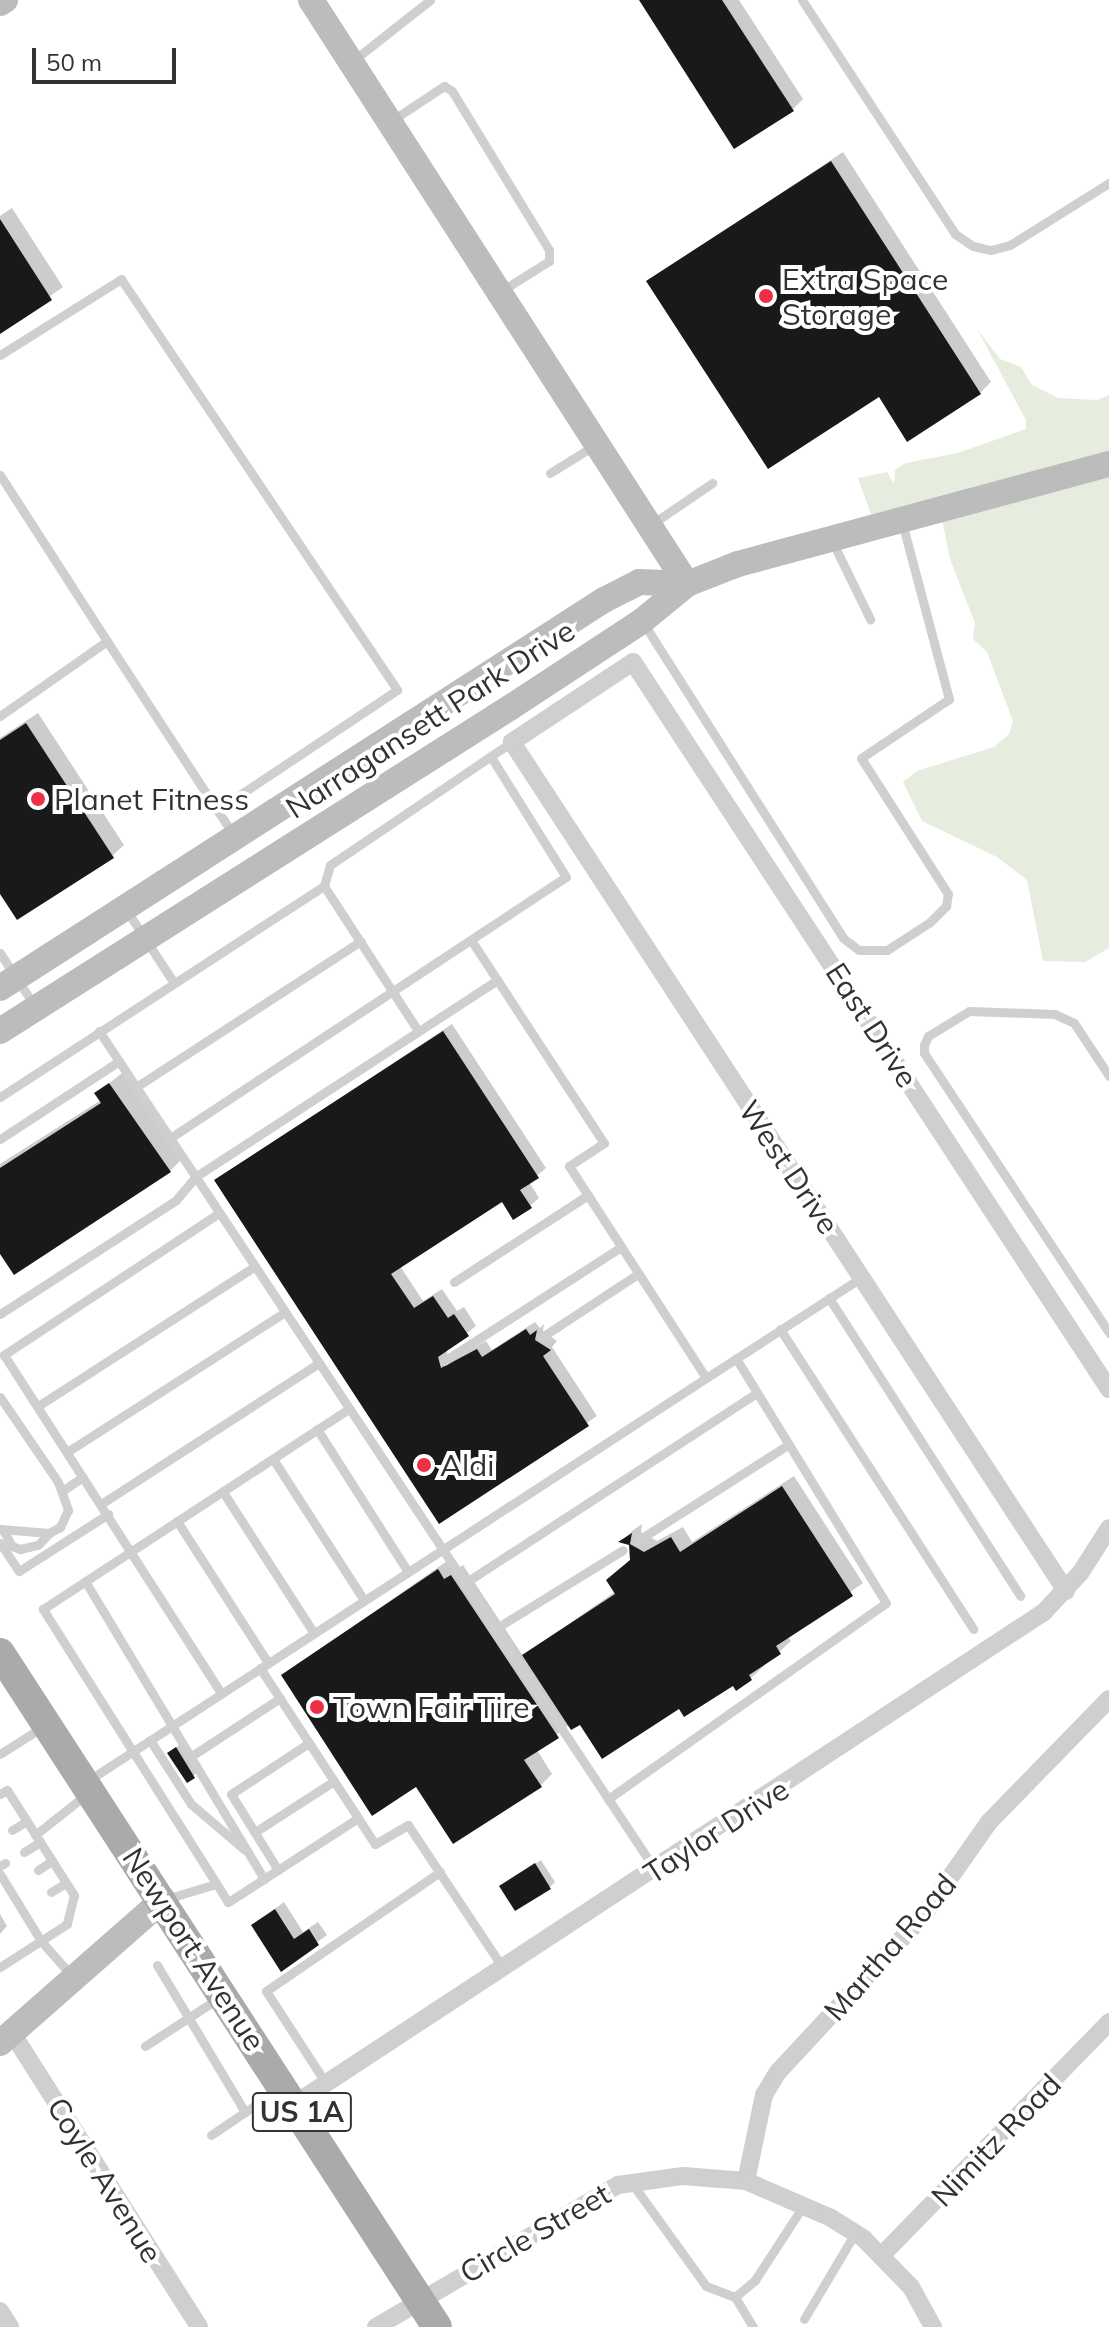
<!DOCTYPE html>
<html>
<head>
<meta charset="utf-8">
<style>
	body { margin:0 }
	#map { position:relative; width:1109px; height:2327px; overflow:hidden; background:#fff; font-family:Mulish,sans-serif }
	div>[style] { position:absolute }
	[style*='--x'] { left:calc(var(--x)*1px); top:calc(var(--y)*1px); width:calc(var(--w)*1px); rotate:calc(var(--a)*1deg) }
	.green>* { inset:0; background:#e6ecde }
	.shadow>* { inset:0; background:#0003 }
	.building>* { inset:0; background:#191919 }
	.lane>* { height:9px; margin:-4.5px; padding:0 4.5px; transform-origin:4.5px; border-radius:4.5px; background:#cfcfcf }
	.street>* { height:18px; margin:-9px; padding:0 9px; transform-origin:9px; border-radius:9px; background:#cfcfcf }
	.secondary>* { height:26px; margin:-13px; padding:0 13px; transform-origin:13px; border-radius:13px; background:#bcbcbc }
	.primary>* { height:30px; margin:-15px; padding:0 15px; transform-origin:15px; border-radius:15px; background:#aaa }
	.dots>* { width:22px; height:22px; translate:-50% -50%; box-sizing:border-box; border:4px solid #fff; border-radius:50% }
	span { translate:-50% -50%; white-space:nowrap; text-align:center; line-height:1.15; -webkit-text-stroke:8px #fff; paint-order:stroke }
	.shield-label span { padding:2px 6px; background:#fff; border:2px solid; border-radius:6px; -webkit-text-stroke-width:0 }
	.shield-label { font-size:28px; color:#323232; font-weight:700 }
	.poi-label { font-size:30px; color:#323232 }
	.left { translate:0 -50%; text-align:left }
	.street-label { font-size:30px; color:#323232 }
	.scale { position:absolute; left:32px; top:48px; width:144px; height:36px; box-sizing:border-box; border:4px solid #323232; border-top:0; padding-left:10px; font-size:24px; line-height:28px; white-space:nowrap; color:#323232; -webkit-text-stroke:6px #fff; paint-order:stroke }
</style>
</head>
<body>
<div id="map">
	<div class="green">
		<div style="clip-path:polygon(977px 329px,1000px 359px,1021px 367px,1032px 385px,1058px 398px,1097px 400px,1109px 395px,1109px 948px,1085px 962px,1043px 961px,1027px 880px,997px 857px,922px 821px,903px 782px,917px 771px,994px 747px,1009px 734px,1013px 721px,987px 652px,973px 639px,975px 623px,950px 559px,941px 514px,874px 523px,858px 478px,887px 472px,894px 484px,895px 470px,906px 463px,958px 453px,1026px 429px,1026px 420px)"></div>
	</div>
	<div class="shadow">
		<div style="clip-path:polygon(641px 0,739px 0,803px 99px,793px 109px)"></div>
		<div style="clip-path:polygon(843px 152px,991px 382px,980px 393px,879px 395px,649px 281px)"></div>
		<div style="clip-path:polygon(12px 208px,63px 287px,0 331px,0 216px)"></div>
		<div style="clip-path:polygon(38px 713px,124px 845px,112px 856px,0 890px,0 738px)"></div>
		<div style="clip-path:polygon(452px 1024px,546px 1168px,529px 1182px,539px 1198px,530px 1206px,502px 1199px,400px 1266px,423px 1301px,442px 1289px,457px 1311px,464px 1307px,476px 1326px,446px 1349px,450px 1361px,486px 1341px,492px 1350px,535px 1322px,540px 1328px,544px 1324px,543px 1331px,557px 1341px,552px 1347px,597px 1416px,440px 1522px,217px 1180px)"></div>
		<div style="clip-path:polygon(122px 1073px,182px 1159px,170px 1171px,0 1249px,0 1164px,101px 1100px,97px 1093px)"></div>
		<div style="clip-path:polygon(794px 1476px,863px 1583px,788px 1636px,791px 1641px,751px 1678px,680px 1707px,570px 1724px,537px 1750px,552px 1774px,540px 1786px,417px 1784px,283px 1675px,450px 1559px,456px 1569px,463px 1565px,523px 1656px,616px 1591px,632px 1559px,631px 1544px,622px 1541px,632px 1531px,642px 1524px,641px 1532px,657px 1541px,683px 1527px,692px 1542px)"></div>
		<div style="clip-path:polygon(182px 1743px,199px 1771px,193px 1776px,175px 1748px)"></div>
		<div style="clip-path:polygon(541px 1860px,555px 1882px,550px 1887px,502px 1886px)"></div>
		<div style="clip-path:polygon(284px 1902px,303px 1932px,318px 1922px,327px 1935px,281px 1969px,253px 1925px)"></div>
		<div style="clip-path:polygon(0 1914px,7px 1926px,0 1934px)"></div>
	</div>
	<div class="building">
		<div style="clip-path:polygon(639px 0,722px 0,794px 111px,734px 149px)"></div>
		<div style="clip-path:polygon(831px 161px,981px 394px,907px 442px,879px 397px,768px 469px,646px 281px)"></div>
		<div style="clip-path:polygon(0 219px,52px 300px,0 334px)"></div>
		<div style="clip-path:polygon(26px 723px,114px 858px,17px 920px,0 894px,0 740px)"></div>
		<div style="clip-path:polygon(443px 1031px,539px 1178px,520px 1190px,532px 1208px,513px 1220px,502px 1202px,391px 1274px,414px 1308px,433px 1296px,448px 1318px,454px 1314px,469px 1336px,438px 1357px,441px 1368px,477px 1349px,482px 1357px,526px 1329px,530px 1335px,537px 1330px,535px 1340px,551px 1350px,543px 1356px,589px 1426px,439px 1524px,214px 1180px)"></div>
		<div style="clip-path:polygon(109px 1083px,171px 1172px,14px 1275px,0 1254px,0 1168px,101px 1103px,94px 1093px)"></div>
		<div style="clip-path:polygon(782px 1486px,853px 1596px,776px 1646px,781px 1654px,749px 1675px,752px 1680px,736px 1691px,733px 1686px,684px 1717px,679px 1709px,602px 1759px,580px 1725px,571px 1730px,522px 1655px,615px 1594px,606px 1580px,630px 1560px,629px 1545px,618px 1542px,632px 1533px,630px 1544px,644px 1552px,671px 1537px,680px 1552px)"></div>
		<div style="clip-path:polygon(438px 1569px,444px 1579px,451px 1575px,559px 1738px,524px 1760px,542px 1787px,453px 1844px,416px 1787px,372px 1816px,281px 1675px)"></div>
		<div style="clip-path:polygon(176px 1747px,195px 1778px,187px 1783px,167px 1753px)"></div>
		<div style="clip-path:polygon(535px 1863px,551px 1889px,515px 1911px,499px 1886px)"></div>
		<div style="clip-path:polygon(275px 1909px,294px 1939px,309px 1929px,319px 1945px,281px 1972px,251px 1925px)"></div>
	</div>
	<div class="lane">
		<div style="--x:802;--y:0;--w:280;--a:56.8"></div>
		<div style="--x:955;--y:234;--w:22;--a:34"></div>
		<div style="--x:973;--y:246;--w:18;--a:13"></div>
		<div style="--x:991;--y:250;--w:20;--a:-15"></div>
		<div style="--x:1010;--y:245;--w:117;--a:-32.1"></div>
		<div style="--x:354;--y:60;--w:97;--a:-38.3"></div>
		<div style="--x:391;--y:121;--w:64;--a:-33.4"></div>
		<div style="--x:444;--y:86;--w:9;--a:32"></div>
		<div style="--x:452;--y:91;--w:186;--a:58.6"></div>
		<div style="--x:549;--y:250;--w:11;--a:90"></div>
		<div style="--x:549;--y:261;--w:57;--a:148"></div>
		<div style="--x:0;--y:355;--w:143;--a:-32.1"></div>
		<div style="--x:121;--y:279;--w:495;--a:56.1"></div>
		<div style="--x:397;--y:690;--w:216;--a:146.3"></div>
		<div style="--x:217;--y:810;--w:202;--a:-123.1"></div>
		<div style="--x:107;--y:641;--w:131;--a:145"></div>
		<div style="--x:550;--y:473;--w:53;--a:-31.9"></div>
		<div style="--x:0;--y:475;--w:197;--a:57.2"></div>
		<div style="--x:652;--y:524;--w:73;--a:-34.3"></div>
		<div style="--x:833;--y:543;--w:85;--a:64"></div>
		<div style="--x:644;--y:624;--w:372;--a:57.6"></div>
		<div style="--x:843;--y:938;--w:20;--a:37"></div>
		<div style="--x:859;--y:950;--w:28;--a:0"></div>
		<div style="--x:887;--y:950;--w:51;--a:-33.1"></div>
		<div style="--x:930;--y:922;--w:23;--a:-45"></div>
		<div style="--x:946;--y:906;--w:12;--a:-81"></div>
		<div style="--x:948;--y:894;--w:161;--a:-122.6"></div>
		<div style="--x:861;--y:758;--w:106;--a:-33.8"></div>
		<div style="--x:949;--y:699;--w:183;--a:-104.9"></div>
		<div style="--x:217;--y:810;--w:29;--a:56"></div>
		<div style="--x:324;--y:886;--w:173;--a:57"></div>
		<div style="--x:127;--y:911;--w:86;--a:56.9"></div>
		<div style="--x:471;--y:940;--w:243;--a:56.8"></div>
		<div style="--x:604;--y:1143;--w:42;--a:146.7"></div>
		<div style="--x:569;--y:1166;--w:252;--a:57.1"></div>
		<div style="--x:706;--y:1378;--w:186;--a:-32.9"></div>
		<div style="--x:0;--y:953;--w:62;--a:56.8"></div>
		<div style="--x:99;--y:1031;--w:1004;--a:56.45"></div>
		<div style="--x:1109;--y:1076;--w:64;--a:-123.4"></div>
		<div style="--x:1074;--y:1023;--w:21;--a:-155"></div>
		<div style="--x:1055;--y:1014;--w:86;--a:-178"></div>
		<div style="--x:969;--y:1011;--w:48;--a:148.6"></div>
		<div style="--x:928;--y:1036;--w:10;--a:114"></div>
		<div style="--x:924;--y:1045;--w:8;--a:90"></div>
		<div style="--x:924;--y:1053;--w:336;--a:56.5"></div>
		<div style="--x:136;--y:1087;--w:268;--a:-33"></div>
		<div style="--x:0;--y:1097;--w:387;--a:-33.1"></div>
		<div style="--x:324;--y:886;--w:22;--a:-74"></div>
		<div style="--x:330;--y:865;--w:220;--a:-34.1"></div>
		<div style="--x:170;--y:1138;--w:474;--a:-33.4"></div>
		<div style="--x:566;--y:877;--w:138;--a:-122"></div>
		<div style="--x:0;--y:1139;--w:142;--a:-33.2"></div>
		<div style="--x:219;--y:1213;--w:258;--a:146.6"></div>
		<div style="--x:4;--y:1355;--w:402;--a:57.3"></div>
		<div style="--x:454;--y:1282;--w:160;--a:-33"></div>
		<div style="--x:829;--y:1298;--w:354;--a:57.3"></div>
		<div style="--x:0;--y:1314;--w:210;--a:-32.9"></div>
		<div style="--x:176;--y:1200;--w:30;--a:-50"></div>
		<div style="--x:195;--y:1177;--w:361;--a:-33.1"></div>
		<div style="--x:780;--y:1329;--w:357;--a:57.2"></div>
		<div style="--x:542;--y:1337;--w:115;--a:-33.3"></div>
		<div style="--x:444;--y:1361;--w:211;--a:-32.8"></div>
		<div style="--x:0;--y:1397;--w:103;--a:55.7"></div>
		<div style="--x:58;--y:1482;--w:30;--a:70"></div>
		<div style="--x:68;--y:1510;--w:19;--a:115"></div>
		<div style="--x:60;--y:1527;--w:13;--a:151"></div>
		<div style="--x:49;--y:1533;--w:49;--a:-175.3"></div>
		<div style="--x:38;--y:1406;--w:258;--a:-32.8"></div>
		<div style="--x:317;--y:1429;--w:169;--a:57.5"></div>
		<div style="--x:67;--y:1452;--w:259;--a:-32.7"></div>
		<div style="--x:273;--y:1459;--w:168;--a:57.2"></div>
		<div style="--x:62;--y:1491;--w:25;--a:-34"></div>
		<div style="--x:223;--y:1492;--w:168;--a:57.2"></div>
		<div style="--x:101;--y:1504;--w:260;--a:-32.9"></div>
		<div style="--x:177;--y:1521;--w:169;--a:57.3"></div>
		<div style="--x:3;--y:1530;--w:18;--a:61"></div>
		<div style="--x:12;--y:1546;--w:9;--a:21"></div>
		<div style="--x:20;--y:1549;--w:18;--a:-13"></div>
		<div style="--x:38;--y:1545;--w:16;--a:-47"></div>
		<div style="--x:637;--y:1541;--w:180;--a:-32.5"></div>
		<div style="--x:0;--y:1543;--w:34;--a:56"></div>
		<div style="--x:19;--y:1571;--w:106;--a:-32.6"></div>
		<div style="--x:85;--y:1581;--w:348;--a:59"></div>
		<div style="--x:465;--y:1583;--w:348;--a:-33.1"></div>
		<div style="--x:495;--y:1629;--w:150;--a:-31.7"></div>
		<div style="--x:260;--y:1668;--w:179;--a:56.8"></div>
		<div style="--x:358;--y:1818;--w:155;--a:147.1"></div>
		<div style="--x:228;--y:1902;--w:347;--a:-122.3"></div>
		<div style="--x:43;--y:1609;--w:366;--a:-33.2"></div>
		<div style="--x:150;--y:1740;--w:76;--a:57.4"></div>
		<div style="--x:191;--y:1804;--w:71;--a:40.4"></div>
		<div style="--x:0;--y:1754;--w:49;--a:-32.4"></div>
		<div style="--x:193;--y:1755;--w:104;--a:-33.2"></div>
		<div style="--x:89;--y:1780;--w:736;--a:-33.09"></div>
		<div style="--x:0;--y:1794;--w:8;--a:-30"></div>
		<div style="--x:7;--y:1790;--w:125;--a:57.5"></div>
		<div style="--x:74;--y:1895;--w:30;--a:104"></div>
		<div style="--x:67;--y:1924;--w:80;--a:147.3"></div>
		<div style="--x:608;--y:1799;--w:340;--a:-35.2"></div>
		<div style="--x:886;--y:1603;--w:287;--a:-121.5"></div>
		<div style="--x:358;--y:1818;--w:31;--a:57"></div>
		<div style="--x:375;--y:1844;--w:38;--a:-30"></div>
		<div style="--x:408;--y:1825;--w:172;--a:56.4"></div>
		<div style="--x:12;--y:1830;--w:17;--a:-31"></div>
		<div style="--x:255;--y:1832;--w:94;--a:-32.8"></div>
		<div style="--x:35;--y:1835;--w:68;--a:-38.4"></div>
		<div style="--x:24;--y:1852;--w:19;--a:-32"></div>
		<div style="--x:0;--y:1866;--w:6;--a:-31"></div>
		<div style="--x:38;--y:1870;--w:17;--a:-33"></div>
		<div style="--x:278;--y:1870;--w:89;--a:-121.7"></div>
		<div style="--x:231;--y:1794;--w:93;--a:-33.2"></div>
		<div style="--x:0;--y:1874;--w:79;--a:58.5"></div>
		<div style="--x:41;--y:1941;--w:47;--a:48.5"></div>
		<div style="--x:51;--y:1892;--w:17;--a:-31"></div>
		<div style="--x:166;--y:1899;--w:52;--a:-16.7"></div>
		<div style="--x:157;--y:1965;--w:171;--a:59.1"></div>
		<div style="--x:245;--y:2112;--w:40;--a:-32.9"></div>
		<div style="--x:145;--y:2046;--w:88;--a:-33"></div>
		<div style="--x:327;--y:2085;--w:112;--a:-123"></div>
		<div style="--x:266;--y:1991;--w:211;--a:-34.4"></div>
		<div style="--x:211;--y:2135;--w:41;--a:-34.1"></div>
		<div style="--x:631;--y:2182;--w:128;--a:54.2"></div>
		<div style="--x:706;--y:2286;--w:31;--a:21"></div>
		<div style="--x:735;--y:2297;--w:26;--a:-40"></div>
		<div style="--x:755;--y:2280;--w:92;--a:-57"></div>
		<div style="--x:735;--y:2297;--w:35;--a:59"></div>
		<div style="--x:804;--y:2319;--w:100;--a:-59.3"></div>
	</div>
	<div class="street">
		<div style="--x:1066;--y:1591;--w:1014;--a:-123.13"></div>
		<div style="--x:512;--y:742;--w:145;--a:-33.5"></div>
		<div style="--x:633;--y:662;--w:869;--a:56.79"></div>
		<div style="--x:12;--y:2033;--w:348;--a:57.5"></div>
		<div style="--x:296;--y:2103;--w:895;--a:-33.28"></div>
		<div style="--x:1044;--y:1612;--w:54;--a:-47.2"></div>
		<div style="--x:1081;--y:1572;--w:52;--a:-57.5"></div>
		<div style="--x:746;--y:2181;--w:88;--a:-78.2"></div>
		<div style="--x:764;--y:2095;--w:27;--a:-59"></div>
		<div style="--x:778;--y:2072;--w:213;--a:-47.1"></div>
		<div style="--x:923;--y:1916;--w:115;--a:-54.9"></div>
		<div style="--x:989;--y:1822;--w:172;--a:-45.7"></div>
		<div style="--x:881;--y:2256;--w:327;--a:-45.7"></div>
		<div style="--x:0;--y:2311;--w:19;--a:58"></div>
		<div style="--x:376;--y:2327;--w:281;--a:-30.4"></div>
		<div style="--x:618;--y:2185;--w:66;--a:-7.9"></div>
		<div style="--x:683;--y:2176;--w:63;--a:4.5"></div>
		<div style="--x:746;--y:2181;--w:93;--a:23.5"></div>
		<div style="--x:831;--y:2218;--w:39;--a:32"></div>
		<div style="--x:864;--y:2239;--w:67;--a:45.6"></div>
		<div style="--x:911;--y:2287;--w:46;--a:61.2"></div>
	</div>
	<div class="secondary">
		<div style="--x:311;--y:0;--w:695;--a:57.23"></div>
		<div style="--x:0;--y:3;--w:6;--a:-31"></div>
		<div style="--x:0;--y:988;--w:718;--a:-32.72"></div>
		<div style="--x:604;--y:600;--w:39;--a:-27"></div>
		<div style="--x:639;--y:582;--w:48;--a:2.4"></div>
		<div style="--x:0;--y:1031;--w:605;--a:-32.38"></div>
		<div style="--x:511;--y:707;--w:157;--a:-33.3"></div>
		<div style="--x:642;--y:621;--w:58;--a:-39.4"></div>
		<div style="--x:687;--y:584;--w:55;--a:-21.4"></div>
		<div style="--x:738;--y:564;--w:384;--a:-15.1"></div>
		<div style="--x:0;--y:2043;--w:217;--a:-41.3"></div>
	</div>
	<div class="primary">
		<div style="--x:0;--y:1653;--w:803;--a:57.04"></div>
	</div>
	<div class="dots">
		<div style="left:766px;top:296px;background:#ef2f47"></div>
		<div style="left:38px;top:799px;background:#ef2f47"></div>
		<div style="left:424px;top:1465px;background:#ef2f47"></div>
		<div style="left:317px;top:1707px;background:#ef2f47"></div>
	</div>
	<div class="shield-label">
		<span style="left:302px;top:2112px">US 1A</span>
	</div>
	<div class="poi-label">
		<span class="left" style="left:782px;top:296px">Extra Space<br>Storage</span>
		<span class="left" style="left:54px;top:799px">Planet Fitness</span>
		<span class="left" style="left:440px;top:1465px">Aldi</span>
		<span class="left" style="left:333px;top:1707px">Town Fair Tire</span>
	</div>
	<div class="street-label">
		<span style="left:430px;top:719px;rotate:-33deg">Narragansett Park Drive</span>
		<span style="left:872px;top:1025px;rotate:57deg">East Drive</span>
		<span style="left:789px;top:1167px;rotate:56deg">West Drive</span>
		<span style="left:716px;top:1831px;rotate:-33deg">Taylor Drive</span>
		<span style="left:890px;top:1947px;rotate:-49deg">Martha Road</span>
		<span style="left:194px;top:1949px;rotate:57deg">Newport Avenue</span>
		<span style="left:996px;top:2140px;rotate:-46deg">Nimitz Road</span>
		<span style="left:105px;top:2180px;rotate:58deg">Coyle Avenue</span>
		<span style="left:535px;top:2233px;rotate:-30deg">Circle Street</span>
	</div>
	<div class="scale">50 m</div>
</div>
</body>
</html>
